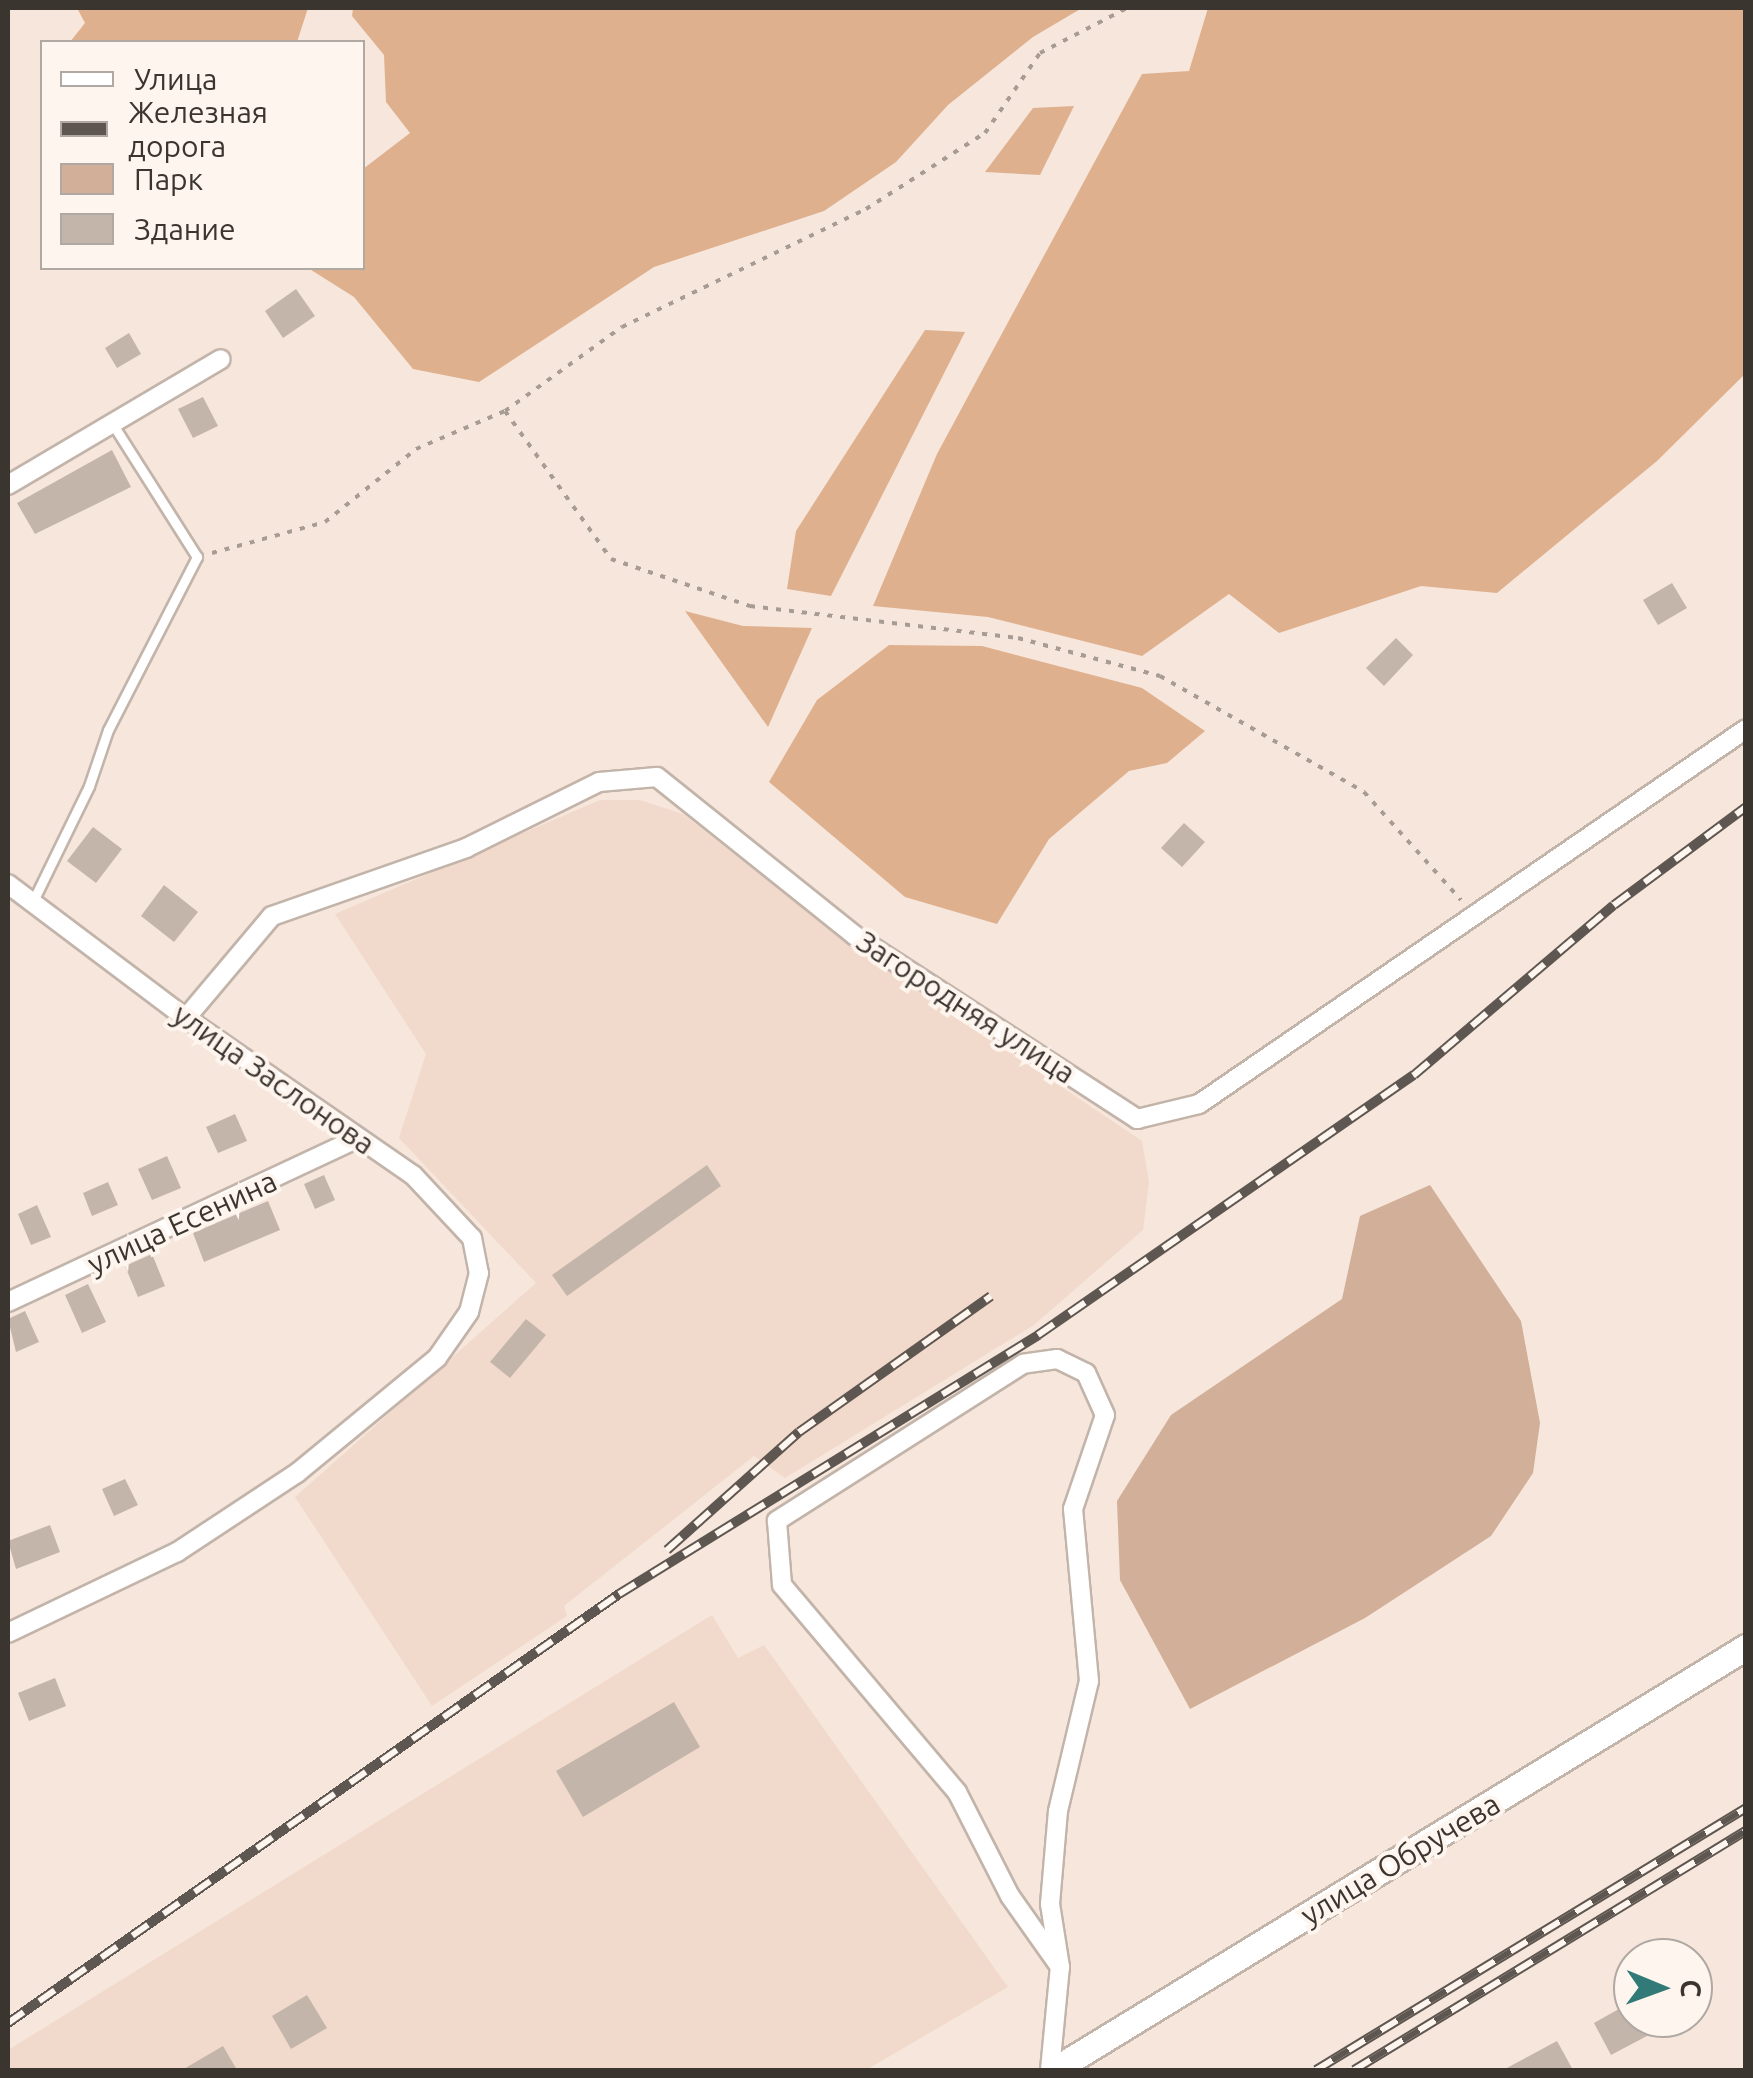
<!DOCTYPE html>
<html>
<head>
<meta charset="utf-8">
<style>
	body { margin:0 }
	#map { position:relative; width:1753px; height:2078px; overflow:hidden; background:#f6e6dc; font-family:Ubuntu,sans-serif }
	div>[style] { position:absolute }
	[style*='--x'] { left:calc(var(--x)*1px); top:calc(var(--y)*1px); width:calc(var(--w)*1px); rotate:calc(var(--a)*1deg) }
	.built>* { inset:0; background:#f1dacb }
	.green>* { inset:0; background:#d1af98 }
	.forest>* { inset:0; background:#dfb08e }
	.building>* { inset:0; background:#c4b5ab }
	.path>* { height:4px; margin-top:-2px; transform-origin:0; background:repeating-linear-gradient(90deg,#a79c94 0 5px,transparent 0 13px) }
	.roads { filter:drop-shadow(2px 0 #c3b4aa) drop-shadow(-2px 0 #c3b4aa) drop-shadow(0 2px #c3b4aa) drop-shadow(0 -2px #c3b4aa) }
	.lane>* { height:9px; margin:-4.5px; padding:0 4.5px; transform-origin:4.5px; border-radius:4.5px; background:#fff }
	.street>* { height:18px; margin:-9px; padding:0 9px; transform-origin:9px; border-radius:9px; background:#fff }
	.secondary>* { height:25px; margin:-12.5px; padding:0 12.5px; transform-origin:12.5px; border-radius:12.5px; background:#fff }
	.rail>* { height:10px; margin-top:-5px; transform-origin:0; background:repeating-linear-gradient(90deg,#fef5ee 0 19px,#5e5650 0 38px); box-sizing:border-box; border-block:2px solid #5e5650 }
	span { translate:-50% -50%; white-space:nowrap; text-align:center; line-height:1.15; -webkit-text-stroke:8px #fef5ee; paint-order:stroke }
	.street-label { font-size:30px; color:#3b3530 }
	.frame { position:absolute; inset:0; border:10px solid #3b3530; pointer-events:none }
	.legend { position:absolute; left:40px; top:40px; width:325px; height:230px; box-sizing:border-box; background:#fef5ee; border:2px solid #b0a8a2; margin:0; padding:12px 18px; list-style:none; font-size:30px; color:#3b3530 }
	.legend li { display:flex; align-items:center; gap:20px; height:50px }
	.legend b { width:50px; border:2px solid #b0a8a2 }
	.north { position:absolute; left:1613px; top:1938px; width:100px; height:100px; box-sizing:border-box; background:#fef5ee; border:2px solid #b0a8a2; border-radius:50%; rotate:91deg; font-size:28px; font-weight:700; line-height:40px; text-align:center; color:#3b3530 }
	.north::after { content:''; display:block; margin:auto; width:35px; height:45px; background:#327a77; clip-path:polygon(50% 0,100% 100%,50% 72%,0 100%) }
</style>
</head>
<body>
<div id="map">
	<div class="built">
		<div style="clip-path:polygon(600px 800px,640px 800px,683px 814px,842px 939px,1142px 1141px,1149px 1182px,1143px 1230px,1034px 1325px,785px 1478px,754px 1456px,564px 1606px,567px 1616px,432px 1706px,295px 1497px,536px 1283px,399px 1138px,426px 1054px,335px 914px)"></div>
		<div style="clip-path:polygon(712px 1615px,738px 1658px,764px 1645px,1008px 1987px,866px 2070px,8px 2070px,8px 2050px)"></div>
	</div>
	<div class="green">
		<div style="clip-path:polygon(1430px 1185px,1521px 1321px,1540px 1423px,1533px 1473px,1491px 1536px,1365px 1618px,1190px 1709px,1120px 1580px,1117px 1501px,1171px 1415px,1342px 1299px,1360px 1216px)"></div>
	</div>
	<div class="forest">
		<div style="clip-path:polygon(77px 8px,308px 8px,297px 42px,70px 42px,85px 23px)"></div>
		<div style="clip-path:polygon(353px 8px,1082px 8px,1033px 37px,948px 105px,896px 162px,824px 211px,654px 267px,479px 382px,413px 369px,354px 297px,308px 268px,362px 268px,363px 169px,410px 133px,386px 102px,384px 55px,352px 16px)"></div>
		<div style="clip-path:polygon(1208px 8px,1745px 8px,1745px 374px,1657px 461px,1497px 593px,1421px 586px,1279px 633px,1229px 594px,1142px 656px,988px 617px,873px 606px,937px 454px,1142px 74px,1189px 71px)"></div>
		<div style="clip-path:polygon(1074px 106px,1040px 175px,985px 172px,1033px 108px)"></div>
		<div style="clip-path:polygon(925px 330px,965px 332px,831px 596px,787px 589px,796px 531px)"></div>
		<div style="clip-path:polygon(685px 611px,743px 626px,812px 628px,768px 727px)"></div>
		<div style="clip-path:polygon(889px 645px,982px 646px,1142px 688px,1205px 731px,1167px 763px,1129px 771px,1049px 839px,997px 924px,905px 897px,769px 782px,817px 700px)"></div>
	</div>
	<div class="building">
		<div style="clip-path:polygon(296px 289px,315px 316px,283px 338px,265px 311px)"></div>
		<div style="clip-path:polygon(129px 333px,141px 354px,117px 368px,105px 348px)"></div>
		<div style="clip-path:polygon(203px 397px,218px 426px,193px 438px,178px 409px)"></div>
		<div style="clip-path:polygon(112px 450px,131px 487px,35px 534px,17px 503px)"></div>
		<div style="clip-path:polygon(1672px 583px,1687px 608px,1658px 625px,1643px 600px)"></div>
		<div style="clip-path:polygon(1396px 638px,1413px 655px,1384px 686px,1366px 668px)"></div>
		<div style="clip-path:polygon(1184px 823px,1205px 842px,1182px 867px,1161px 848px)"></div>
		<div style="clip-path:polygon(93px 827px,122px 849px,96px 883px,67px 861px)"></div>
		<div style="clip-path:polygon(164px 885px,198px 912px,174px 942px,141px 916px)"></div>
		<div style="clip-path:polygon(235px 1114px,247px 1141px,218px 1153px,206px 1127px)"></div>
		<div style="clip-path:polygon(167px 1156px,181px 1188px,152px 1200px,138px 1169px)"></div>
		<div style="clip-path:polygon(707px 1165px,721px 1186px,567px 1296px,552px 1275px)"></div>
		<div style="clip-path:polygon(324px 1175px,335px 1200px,315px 1209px,304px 1184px)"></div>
		<div style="clip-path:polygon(108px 1182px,118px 1205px,92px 1216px,83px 1193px)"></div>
		<div style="clip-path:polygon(268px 1201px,280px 1230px,204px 1262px,193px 1233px)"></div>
		<div style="clip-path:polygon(37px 1205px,51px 1237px,31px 1245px,18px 1214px)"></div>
		<div style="clip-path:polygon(152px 1254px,165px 1286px,138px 1297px,125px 1266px)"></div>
		<div style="clip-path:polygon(88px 1284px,106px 1322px,82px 1333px,65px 1295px)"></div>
		<div style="clip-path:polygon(25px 1311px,39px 1342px,16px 1352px,8px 1319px)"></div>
		<div style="clip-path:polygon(526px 1319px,546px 1335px,510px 1378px,490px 1362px)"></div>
		<div style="clip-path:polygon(125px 1479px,138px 1505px,114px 1516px,102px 1489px)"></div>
		<div style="clip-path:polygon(50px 1525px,60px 1552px,16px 1569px,8px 1541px)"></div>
		<div style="clip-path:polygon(55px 1678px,66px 1706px,29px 1721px,18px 1693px)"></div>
		<div style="clip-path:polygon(674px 1702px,700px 1747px,583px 1817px,556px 1771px)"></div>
		<div style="clip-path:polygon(307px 1995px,327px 2028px,291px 2049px,272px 2016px)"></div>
		<div style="clip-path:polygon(1633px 2001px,1633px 2018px,1681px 2018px,1611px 2055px,1594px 2023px)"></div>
		<div style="clip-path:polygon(1557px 2041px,1573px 2070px,1503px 2070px)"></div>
		<div style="clip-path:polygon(223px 2046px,237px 2070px,182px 2070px)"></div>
	</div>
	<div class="path">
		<div style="--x:505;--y:411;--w:182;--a:54.4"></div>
		<div style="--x:611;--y:559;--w:147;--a:18.7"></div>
		<div style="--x:750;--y:606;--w:270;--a:6.8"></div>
		<div style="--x:1018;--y:638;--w:147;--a:15"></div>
		<div style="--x:1160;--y:676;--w:235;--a:29.6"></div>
		<div style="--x:1364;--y:792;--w:145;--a:48.1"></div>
		<div style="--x:212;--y:553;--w:117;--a:-15.3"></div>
		<div style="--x:325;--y:522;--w:117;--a:-38.7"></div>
		<div style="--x:416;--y:449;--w:97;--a:-23.1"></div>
		<div style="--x:505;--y:411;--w:144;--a:-35.7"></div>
		<div style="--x:622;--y:327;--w:271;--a:-25.8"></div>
		<div style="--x:866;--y:209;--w:141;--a:-32.6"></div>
		<div style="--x:985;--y:133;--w:97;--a:-55.5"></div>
		<div style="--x:1040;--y:53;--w:98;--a:-27.3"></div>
	</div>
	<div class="roads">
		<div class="lane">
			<div style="--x:33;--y:901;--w:128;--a:-64"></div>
			<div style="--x:89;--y:786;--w:59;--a:-71.3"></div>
			<div style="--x:108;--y:730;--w:195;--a:-62.8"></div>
			<div style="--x:197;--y:557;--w:155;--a:-122.4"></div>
		</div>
		<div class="street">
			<div style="--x:8;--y:485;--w:247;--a:-30.6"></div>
			<div style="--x:8;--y:884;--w:223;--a:37"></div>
			<div style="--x:186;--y:1018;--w:276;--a:34.7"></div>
			<div style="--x:413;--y:1175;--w:86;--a:46.9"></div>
			<div style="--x:472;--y:1238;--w:36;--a:79"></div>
			<div style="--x:479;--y:1273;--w:40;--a:104.4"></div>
			<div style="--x:469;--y:1312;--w:56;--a:124.8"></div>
			<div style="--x:437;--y:1358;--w:181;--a:140.6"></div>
			<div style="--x:297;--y:1473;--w:144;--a:146.6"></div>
			<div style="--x:177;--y:1552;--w:187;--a:154.4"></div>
			<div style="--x:186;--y:1018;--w:133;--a:-49.9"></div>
			<div style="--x:272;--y:916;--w:206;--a:-19.3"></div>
			<div style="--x:466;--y:848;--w:148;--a:-26.4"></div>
			<div style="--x:599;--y:782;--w:58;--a:-4.9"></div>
			<div style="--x:657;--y:777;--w:253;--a:38.7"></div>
			<div style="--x:854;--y:935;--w:338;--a:33"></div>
			<div style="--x:1137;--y:1119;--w:64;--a:-13.6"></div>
			<div style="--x:1199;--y:1104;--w:663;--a:-34.43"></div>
			<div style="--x:8;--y:1302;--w:384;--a:-25.1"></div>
			<div style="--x:1050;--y:2070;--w:103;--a:-84.5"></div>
			<div style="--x:1060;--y:1967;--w:64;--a:-99"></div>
			<div style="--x:1050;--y:1904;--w:93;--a:-85.1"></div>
			<div style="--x:1058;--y:1811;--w:134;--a:-76.6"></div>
			<div style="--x:1089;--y:1681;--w:173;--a:-95.3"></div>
			<div style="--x:1073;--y:1509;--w:99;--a:-71.2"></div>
			<div style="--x:1105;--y:1415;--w:46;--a:-114.3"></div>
			<div style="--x:1086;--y:1373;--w:32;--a:-154"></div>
			<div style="--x:1057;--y:1359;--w:34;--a:172"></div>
			<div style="--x:1023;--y:1364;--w:292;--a:147.5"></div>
			<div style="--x:777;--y:1521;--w:64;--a:85.5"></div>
			<div style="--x:782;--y:1585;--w:271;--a:49.8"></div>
			<div style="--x:957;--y:1792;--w:117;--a:63"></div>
			<div style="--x:1010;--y:1896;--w:87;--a:54.8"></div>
		</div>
		<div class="secondary">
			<div style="--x:1054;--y:2070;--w:811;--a:-31.44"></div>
		</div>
	</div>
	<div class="rail">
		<div style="--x:667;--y:1550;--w:177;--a:-41.8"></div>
		<div style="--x:799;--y:1432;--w:235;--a:-35.3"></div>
		<div style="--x:8;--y:2023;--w:747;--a:-35.07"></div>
		<div style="--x:619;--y:1594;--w:493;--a:-31.7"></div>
		<div style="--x:1038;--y:1335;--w:457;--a:-34.7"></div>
		<div style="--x:1414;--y:1075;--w:262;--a:-40.4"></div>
		<div style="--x:1614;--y:905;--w:164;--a:-36.6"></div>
		<div style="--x:1316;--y:2070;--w:504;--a:-31.35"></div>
		<div style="--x:1354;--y:2070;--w:459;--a:-31.4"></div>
	</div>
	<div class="street-label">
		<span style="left:966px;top:1007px;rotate:33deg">Загородняя улица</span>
		<span style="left:274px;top:1079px;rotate:35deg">улица Заслонова</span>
		<span style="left:182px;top:1222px;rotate:-25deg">улица Есенина</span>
		<span style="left:1400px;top:1859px;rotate:-31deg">улица Обручева</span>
	</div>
	<div class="frame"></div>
	<ul class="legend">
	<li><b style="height:12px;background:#fff"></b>Улица</li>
	<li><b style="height:12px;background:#5e5650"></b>Железная дорога</li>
	<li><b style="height:28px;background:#d1af98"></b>Парк</li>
	<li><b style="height:28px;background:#c4b5ab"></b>Здание</li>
	</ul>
	<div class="north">С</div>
</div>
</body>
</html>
